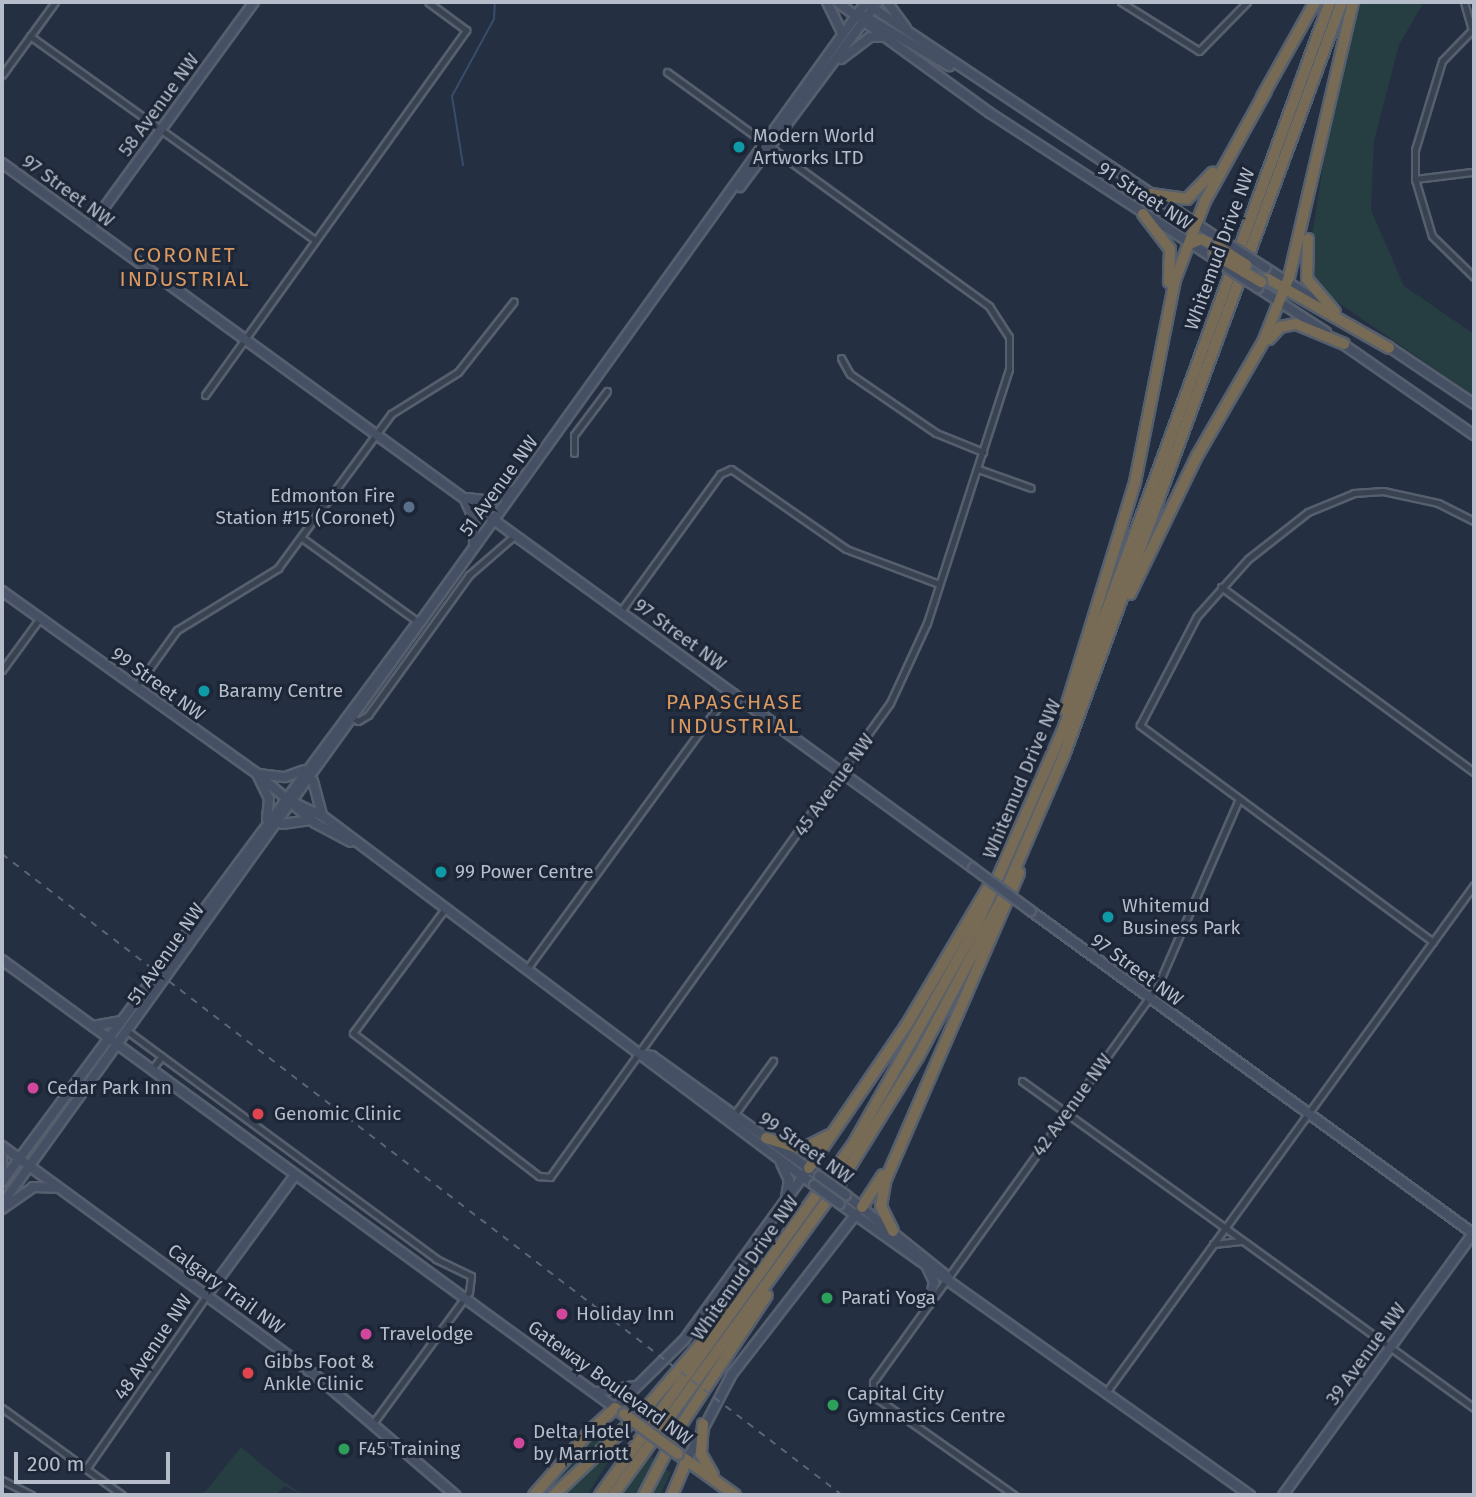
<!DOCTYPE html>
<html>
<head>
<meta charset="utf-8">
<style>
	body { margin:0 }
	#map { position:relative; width:1476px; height:1497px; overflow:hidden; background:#242f41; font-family:"Fira Sans",sans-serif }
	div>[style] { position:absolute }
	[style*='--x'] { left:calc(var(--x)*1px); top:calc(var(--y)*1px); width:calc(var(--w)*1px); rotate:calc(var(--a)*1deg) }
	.green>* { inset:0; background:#263e42 }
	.stream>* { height:2px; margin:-1px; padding:0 1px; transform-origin:1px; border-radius:1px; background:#394c6a }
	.roads { filter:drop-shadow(2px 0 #565f6e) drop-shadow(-2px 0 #565f6e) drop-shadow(0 2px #565f6e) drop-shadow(0 -2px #565f6e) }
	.street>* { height:5px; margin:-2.5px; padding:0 2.5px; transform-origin:2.5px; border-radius:2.5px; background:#384250 }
	.secondary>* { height:8px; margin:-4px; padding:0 4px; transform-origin:4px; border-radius:4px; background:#465064 }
	.highway>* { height:10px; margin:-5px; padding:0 5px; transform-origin:5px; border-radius:5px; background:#776b55 }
	.rail>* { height:2px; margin-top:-1px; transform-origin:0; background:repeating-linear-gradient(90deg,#5a6578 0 7px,transparent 0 14px) }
	.bridges { filter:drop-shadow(2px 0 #565f6e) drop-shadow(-2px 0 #565f6e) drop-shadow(0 2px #565f6e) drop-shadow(0 -2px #565f6e) }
	.secondary-bridge>* { height:8px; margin:-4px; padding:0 4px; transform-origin:4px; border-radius:4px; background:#465064 }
	.highway-bridge>* { height:10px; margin:-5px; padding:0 5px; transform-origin:5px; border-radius:5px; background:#776b55 }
	.dots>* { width:19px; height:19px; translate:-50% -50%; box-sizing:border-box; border:4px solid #1d2636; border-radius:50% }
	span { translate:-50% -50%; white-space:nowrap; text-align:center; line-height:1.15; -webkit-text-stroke:6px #1d2636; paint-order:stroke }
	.street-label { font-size:19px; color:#b5bdcb }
	.poi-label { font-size:19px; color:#b5bdcb }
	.left { translate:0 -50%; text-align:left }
	.right { translate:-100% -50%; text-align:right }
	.neighbourhood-label { font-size:21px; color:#da9961; letter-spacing:2px }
	.frame { position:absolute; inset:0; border:4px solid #b5bdcb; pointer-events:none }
	.scale { position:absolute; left:14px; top:1452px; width:156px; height:32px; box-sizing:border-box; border:4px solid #b5bdcb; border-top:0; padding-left:9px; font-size:21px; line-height:24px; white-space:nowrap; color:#b5bdcb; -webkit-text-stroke:5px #1d2636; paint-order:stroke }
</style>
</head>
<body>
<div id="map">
	<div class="green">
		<div style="clip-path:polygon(1357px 2px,1424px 2px,1399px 45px,1374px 141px,1371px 210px,1404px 286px,1474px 334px,1474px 396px,1314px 286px,1308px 261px,1335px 89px)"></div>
		<div style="clip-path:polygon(606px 1426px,616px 1429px,542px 1495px,561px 1467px)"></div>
		<div style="clip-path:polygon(624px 1437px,587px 1495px,561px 1495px)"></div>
		<div style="clip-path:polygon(241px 1447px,278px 1478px,304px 1495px,284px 1486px,276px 1495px,194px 1495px,205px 1492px)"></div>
		<div style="clip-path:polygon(650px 1457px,656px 1458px,638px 1495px,623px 1495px)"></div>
		<div style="clip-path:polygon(664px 1468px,671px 1472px,660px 1495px,652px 1495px)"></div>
	</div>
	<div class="stream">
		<div style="--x:463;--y:165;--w:70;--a:-99.1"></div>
		<div style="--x:452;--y:96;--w:88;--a:-61.4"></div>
		<div style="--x:494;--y:19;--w:17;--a:-87"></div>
	</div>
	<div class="roads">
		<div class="street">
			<div style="--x:1121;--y:2;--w:92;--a:32.1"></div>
			<div style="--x:1199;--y:51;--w:69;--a:-45.6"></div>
			<div style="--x:1464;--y:2;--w:29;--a:74"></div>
			<div style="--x:1472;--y:30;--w:43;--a:134.1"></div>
			<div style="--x:1442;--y:61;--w:93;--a:106.9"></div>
			<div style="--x:1415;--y:150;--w:29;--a:90"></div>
			<div style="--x:1415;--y:179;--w:59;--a:73.4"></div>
			<div style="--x:1432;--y:236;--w:59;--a:44.3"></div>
			<div style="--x:30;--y:36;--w:349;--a:35.6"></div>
			<div style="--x:2;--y:75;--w:90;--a:-54"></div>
			<div style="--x:1415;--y:179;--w:57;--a:-7"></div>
			<div style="--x:841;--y:358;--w:18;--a:61"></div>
			<div style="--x:850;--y:374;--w:104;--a:34.5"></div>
			<div style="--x:936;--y:433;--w:51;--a:22"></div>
			<div style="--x:205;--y:395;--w:449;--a:-54.4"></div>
			<div style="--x:466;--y:30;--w:47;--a:-143.6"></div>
			<div style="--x:574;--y:453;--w:18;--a:-90"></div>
			<div style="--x:574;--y:435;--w:55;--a:-53.1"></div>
			<div style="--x:978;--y:469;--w:56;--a:19.7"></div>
			<div style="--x:302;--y:538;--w:143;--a:35.9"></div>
			<div style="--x:1221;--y:587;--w:313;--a:36.2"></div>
			<div style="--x:621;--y:611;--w:169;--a:-54.1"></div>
			<div style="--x:720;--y:474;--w:12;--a:-24"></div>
			<div style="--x:731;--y:469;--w:140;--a:34.8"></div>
			<div style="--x:846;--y:549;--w:99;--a:20.6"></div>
			<div style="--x:2;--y:670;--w:64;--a:-53.8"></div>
			<div style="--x:136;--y:687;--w:70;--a:-54.3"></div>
			<div style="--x:177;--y:630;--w:119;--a:-31.5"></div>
			<div style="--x:278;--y:568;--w:191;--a:-53.7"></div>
			<div style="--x:391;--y:414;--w:79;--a:-32.1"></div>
			<div style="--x:458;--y:372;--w:90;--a:-51.7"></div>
			<div style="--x:349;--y:716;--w:10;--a:29"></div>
			<div style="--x:358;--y:721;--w:12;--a:-31"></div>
			<div style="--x:368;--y:715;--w:173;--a:-54.2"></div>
			<div style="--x:469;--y:575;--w:61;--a:-41"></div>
			<div style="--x:444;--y:910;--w:153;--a:126.5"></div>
			<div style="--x:353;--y:1033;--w:235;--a:37.6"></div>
			<div style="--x:539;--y:1176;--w:11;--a:5"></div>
			<div style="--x:550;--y:1177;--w:583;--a:-54.35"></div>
			<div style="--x:890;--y:703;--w:88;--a:-65.2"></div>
			<div style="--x:927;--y:623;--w:267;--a:-72.1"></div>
			<div style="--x:1009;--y:369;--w:32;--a:-90"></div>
			<div style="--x:1009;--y:337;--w:37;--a:-123"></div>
			<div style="--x:989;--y:306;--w:398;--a:-144"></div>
			<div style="--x:1433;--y:942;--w:365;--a:-143.5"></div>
			<div style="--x:1140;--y:725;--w:123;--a:-62.4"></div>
			<div style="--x:1197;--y:616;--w:76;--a:-48.2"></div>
			<div style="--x:1248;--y:559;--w:76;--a:-38.1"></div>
			<div style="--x:1308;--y:512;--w:50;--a:-22.4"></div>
			<div style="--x:1354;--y:493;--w:29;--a:-4"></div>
			<div style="--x:1383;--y:491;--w:56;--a:12.3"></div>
			<div style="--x:1438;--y:503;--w:40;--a:26.6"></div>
			<div style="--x:526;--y:970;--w:346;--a:-53.9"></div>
			<div style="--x:130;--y:1033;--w:380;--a:36.4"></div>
			<div style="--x:436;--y:1259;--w:39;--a:26"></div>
			<div style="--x:471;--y:1276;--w:16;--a:97"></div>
			<div style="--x:469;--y:1292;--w:161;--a:126.2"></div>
			<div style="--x:152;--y:1069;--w:16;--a:-52"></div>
			<div style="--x:1022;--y:1081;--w:558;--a:35.88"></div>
			<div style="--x:734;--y:1115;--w:67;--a:-54.2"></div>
			<div style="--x:1213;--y:1244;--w:28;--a:-6"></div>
			<div style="--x:1107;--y:1391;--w:625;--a:-54.05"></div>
			<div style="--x:2;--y:1408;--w:148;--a:35.9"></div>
			<div style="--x:86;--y:1469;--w:212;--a:-55.2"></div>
			<div style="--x:2;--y:1480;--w:33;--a:27"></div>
			<div style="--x:1014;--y:1495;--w:170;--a:-144.8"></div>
			<div style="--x:875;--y:1397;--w:15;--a:-98"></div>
			<div style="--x:873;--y:1382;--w:489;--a:-54.3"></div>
			<div style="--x:1158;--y:985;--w:201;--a:-66.5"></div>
		</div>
		<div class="secondary">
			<div style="--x:827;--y:2;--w:34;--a:64"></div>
			<div style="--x:837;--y:2;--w:189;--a:36"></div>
			<div style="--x:990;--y:113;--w:266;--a:33"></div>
			<div style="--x:864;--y:2;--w:428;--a:33.7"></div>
			<div style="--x:887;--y:2;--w:32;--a:54"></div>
			<div style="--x:864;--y:16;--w:99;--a:30.5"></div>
			<div style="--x:841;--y:59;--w:36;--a:-37"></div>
			<div style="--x:870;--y:37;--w:13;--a:0"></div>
			<div style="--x:2;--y:163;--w:1200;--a:35.98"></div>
			<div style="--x:740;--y:187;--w:231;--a:-53.3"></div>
			<div style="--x:90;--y:227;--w:278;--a:-53.9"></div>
			<div style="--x:1266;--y:268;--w:74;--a:32.8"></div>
			<div style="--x:1258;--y:288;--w:81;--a:32.9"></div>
			<div style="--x:1340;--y:342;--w:163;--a:34.8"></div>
			<div style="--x:1386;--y:345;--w:106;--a:33.8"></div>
			<div style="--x:467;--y:498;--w:23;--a:7"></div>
			<div style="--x:490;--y:501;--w:26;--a:-25"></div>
			<div style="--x:466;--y:502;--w:21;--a:65"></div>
			<div style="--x:475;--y:521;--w:22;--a:93"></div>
			<div style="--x:2;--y:591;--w:312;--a:35.6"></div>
			<div style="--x:256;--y:773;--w:77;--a:40.3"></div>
			<div style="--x:315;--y:823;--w:40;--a:28"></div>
			<div style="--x:259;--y:774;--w:26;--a:7"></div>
			<div style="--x:285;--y:777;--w:20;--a:-20"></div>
			<div style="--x:258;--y:776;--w:25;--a:64"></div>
			<div style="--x:269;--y:799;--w:20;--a:96"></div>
			<div style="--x:313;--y:781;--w:34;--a:75"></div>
			<div style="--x:295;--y:803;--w:32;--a:26"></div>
			<div style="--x:324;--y:817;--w:613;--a:36.91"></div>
			<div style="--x:282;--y:824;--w:27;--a:-8"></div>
			<div style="--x:1031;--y:911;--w:548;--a:36.1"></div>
			<div style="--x:2;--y:960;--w:759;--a:36.16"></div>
			<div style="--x:615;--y:1408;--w:97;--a:-44.6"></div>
			<div style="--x:684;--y:1340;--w:213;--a:-54"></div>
			<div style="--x:93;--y:1026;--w:27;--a:-10"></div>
			<div style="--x:640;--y:1054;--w:12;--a:9"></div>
			<div style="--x:652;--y:1056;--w:206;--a:35.7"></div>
			<div style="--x:2;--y:1146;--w:386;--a:36.2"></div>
			<div style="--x:314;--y:1374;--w:186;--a:40.6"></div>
			<div style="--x:2;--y:1157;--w:21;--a:87"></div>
			<div style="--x:781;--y:1163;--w:19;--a:65"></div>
			<div style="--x:789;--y:1180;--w:17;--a:100"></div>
			<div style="--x:2;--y:1182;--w:698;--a:-53.39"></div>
			<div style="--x:846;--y:1195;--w:131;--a:38.8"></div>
			<div style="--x:2;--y:1204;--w:1480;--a:-54.29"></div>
			<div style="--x:840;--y:1204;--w:503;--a:35.37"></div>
			<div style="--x:2;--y:1209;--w:38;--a:-35"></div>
			<div style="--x:33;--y:1187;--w:24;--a:2"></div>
			<div style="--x:927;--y:1267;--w:17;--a:65"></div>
			<div style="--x:934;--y:1282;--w:22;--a:103"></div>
			<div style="--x:207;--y:1295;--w:149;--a:-53.7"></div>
			<div style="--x:597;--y:1392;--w:38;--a:-9"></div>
			<div style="--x:687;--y:1460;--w:97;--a:-62.4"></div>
			<div style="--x:732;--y:1374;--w:204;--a:-52.2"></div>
			<div style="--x:1283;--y:1495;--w:325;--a:-54"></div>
		</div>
		<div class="highway">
			<div style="--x:1262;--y:97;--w:109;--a:-60.8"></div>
			<div style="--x:1151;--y:194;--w:36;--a:8"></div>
			<div style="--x:1187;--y:199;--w:37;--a:-46"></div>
			<div style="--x:1143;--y:214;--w:44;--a:52.4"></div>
			<div style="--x:1170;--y:249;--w:33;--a:92"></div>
			<div style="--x:1308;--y:239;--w:40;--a:91.4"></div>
			<div style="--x:1307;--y:279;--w:43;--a:49.7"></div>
			<div style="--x:1190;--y:244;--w:12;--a:-24"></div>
			<div style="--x:1201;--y:239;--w:17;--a:24"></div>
			<div style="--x:1263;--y:276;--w:145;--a:29.7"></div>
			<div style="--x:1269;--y:339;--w:16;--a:-47"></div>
			<div style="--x:1280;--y:327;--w:16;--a:-11"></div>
			<div style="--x:1296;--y:324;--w:52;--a:22.6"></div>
			<div style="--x:1130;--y:594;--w:153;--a:-64.1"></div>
			<div style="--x:1197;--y:456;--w:132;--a:-59.9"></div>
			<div style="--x:1263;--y:342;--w:70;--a:-68.2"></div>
			<div style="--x:1289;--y:277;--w:282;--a:-76.9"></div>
			<div style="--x:1065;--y:710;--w:239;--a:-72.9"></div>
			<div style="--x:1135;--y:482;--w:206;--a:-78.8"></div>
			<div style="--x:1175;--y:280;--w:85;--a:-69.2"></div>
			<div style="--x:1205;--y:201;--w:126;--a:-61"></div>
			<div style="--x:766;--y:1138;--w:38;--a:17"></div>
			<div style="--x:802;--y:1149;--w:31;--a:-27"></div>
			<div style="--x:809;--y:1168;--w:172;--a:-55.7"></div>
			<div style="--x:906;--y:1026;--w:163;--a:-59.3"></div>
			<div style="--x:862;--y:1207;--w:38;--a:-57"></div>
			<div style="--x:893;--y:1231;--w:28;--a:-116"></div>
			<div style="--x:881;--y:1206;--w:27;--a:-80"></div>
			<div style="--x:886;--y:1179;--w:334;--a:-66.5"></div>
			<div style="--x:703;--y:1424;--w:30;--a:94"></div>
			<div style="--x:701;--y:1454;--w:24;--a:60"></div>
			<div style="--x:678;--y:1454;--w:70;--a:35.7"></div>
			<div style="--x:534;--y:1495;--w:88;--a:-48.7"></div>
			<div style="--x:592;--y:1429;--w:31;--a:-42"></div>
			<div style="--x:615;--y:1408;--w:11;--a:34"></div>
			<div style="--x:554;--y:1495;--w:128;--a:-43.4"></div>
			<div style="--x:647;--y:1407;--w:123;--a:-49.6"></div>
			<div style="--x:600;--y:1495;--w:436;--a:-54.2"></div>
			<div style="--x:855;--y:1141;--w:248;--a:-60.5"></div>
			<div style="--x:977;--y:925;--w:213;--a:-66.2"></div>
			<div style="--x:1063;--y:730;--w:775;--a:-69.86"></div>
			<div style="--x:613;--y:1495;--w:388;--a:-54"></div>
			<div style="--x:841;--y:1181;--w:146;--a:-58.2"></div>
			<div style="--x:918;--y:1057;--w:179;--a:-62"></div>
			<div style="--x:1002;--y:899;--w:157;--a:-66.7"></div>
			<div style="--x:1064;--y:755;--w:803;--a:-69.74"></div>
			<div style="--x:644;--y:1495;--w:76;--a:-62.4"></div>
			<div style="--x:679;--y:1428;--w:159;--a:-56.5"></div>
			<div style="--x:672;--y:1495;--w:38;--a:-67"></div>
		</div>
	</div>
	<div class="rail">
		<div style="--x:2;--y:854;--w:1057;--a:37.35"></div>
	</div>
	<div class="bridges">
		<div class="secondary-bridge">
			<div style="--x:1220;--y:239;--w:54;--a:32.2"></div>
			<div style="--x:1218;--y:262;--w:48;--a:33"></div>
			<div style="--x:973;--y:868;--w:72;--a:36.6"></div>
			<div style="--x:819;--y:1176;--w:33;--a:35"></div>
			<div style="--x:814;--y:1185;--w:32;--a:36"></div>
		</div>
		<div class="highway-bridge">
			<div style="--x:1217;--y:246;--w:35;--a:33"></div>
			<div style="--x:1214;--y:254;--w:55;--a:30.8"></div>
			<div style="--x:624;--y:1414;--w:67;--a:36.5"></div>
		</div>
	</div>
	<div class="dots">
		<div style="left:739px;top:147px;background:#0f9aa8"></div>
		<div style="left:409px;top:507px;background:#5c6f8a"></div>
		<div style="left:204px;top:691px;background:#0f9aa8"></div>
		<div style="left:441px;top:872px;background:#0f9aa8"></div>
		<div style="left:1108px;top:917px;background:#0f9aa8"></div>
		<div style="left:33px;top:1088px;background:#d1479c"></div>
		<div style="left:258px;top:1114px;background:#e0444e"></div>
		<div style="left:827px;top:1298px;background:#2e9e5b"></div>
		<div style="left:562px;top:1314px;background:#d1479c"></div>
		<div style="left:366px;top:1334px;background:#d1479c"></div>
		<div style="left:248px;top:1373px;background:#e0444e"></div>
		<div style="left:833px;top:1405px;background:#2e9e5b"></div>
		<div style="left:519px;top:1443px;background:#d1479c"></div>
		<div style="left:344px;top:1449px;background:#2e9e5b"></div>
	</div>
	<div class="street-label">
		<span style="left:159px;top:105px;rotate:-54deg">58 Avenue NW</span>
		<span style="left:68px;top:191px;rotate:36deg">97 Street NW</span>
		<span style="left:1145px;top:196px;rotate:33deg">91 Street NW</span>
		<span style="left:1220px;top:249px;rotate:-70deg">Whitemud Drive NW</span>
		<span style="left:499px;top:486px;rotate:-54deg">51 Avenue NW</span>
		<span style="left:680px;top:635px;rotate:36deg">97 Street NW</span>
		<span style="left:158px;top:684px;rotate:36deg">99 Street NW</span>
		<span style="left:1022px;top:779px;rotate:-67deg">Whitemud Drive NW</span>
		<span style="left:834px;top:785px;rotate:-54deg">45 Avenue NW</span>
		<span style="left:166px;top:954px;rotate:-55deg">51 Avenue NW</span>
		<span style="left:1137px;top:970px;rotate:36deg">97 Street NW</span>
		<span style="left:1072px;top:1105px;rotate:-54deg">42 Avenue NW</span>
		<span style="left:806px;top:1148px;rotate:35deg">99 Street NW</span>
		<span style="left:745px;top:1268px;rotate:-55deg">Whitemud Drive NW</span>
		<span style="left:226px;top:1289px;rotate:36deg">Calgary Trail NW</span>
		<span style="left:153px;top:1347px;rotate:-56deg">48 Avenue NW</span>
		<span style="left:1366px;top:1354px;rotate:-54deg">39 Avenue NW</span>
		<span style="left:610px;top:1383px;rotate:36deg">Gateway Boulevard NW</span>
	</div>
	<div class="poi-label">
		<span class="left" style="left:753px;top:147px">Modern World<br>Artworks LTD</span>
		<span class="right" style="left:395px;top:507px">Edmonton Fire<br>Station #15 (Coronet)</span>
		<span class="left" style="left:218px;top:691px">Baramy Centre</span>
		<span class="left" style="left:455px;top:872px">99 Power Centre</span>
		<span class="left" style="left:1122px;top:917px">Whitemud<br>Business Park</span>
		<span class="left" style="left:47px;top:1088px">Cedar Park Inn</span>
		<span class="left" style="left:274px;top:1114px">Genomic Clinic</span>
		<span class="left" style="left:841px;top:1298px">Parati Yoga</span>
		<span class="left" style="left:576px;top:1314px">Holiday Inn</span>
		<span class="left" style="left:380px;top:1334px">Travelodge</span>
		<span class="left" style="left:264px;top:1373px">Gibbs Foot &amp;<br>Ankle Clinic</span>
		<span class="left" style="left:847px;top:1405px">Capital City<br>Gymnastics Centre</span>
		<span class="left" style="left:533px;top:1443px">Delta Hotel<br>by Marriott</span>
		<span class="left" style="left:358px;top:1449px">F45 Training</span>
	</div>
	<div class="neighbourhood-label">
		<span style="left:185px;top:267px">CORONET<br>INDUSTRIAL</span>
		<span style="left:735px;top:714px">PAPASCHASE<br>INDUSTRIAL</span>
	</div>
	<div class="frame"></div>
	<div class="scale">200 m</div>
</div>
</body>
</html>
